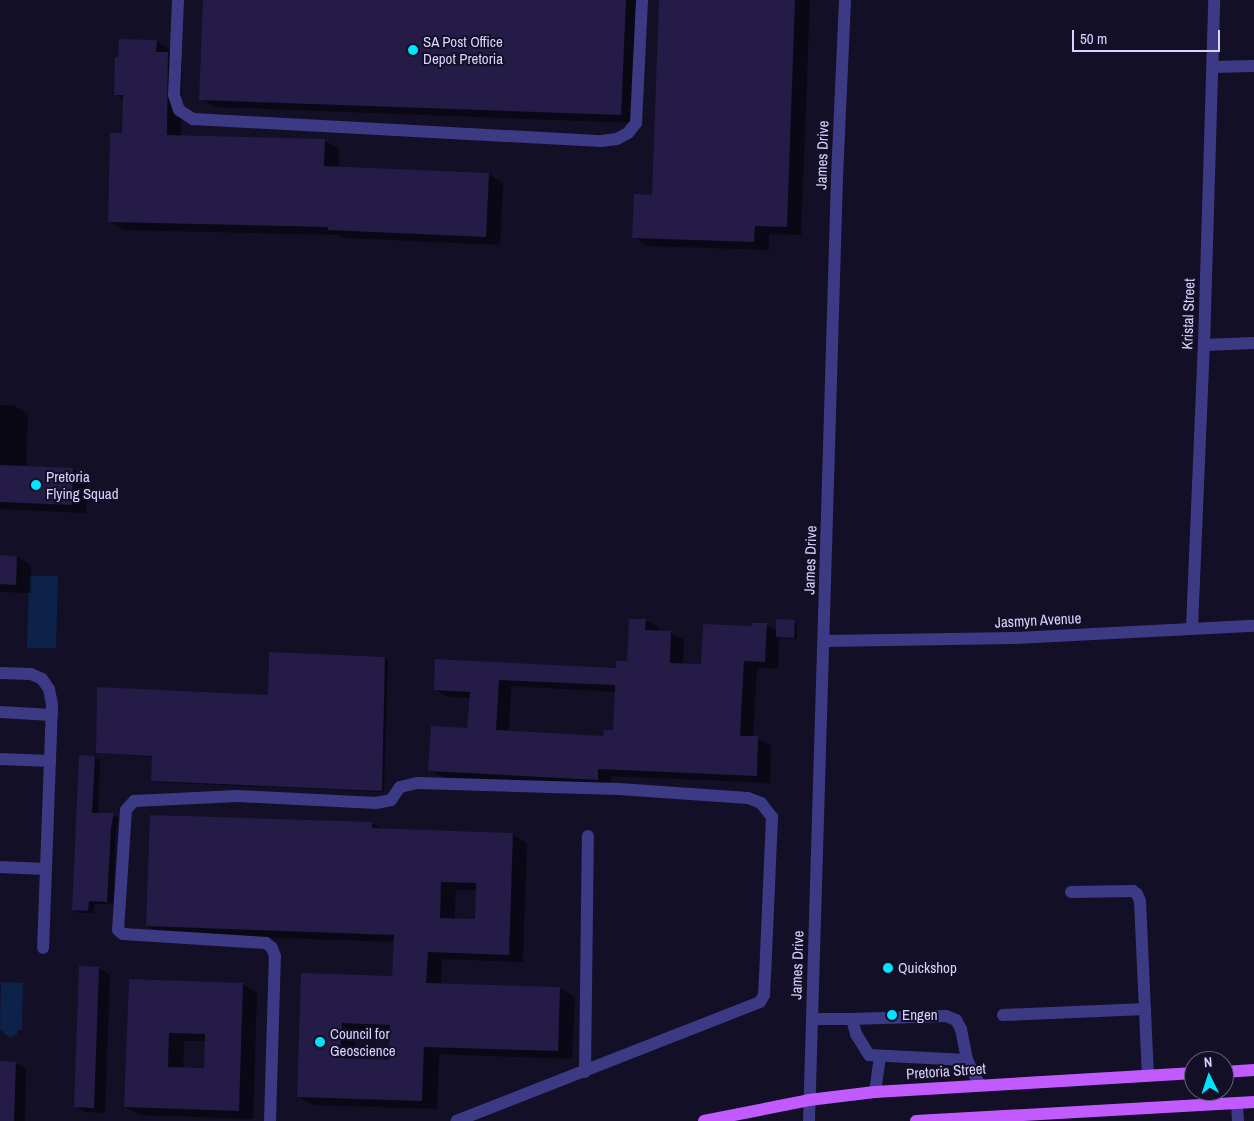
<!DOCTYPE html>
<html>
<head>
<meta charset="utf-8">
<style>
	body { margin:0 }
	#map { position:relative; width:1254px; height:1121px; overflow:hidden; background:#130f26; font-family:"Archivo Narrow",sans-serif }
	div>[style] { position:absolute }
	[style*='--x'] { left:calc(var(--x)*1px); top:calc(var(--y)*1px); width:calc(var(--w)*1px); rotate:calc(var(--a)*1deg) }
	.water>* { inset:0; background:#0c2248 }
	.shadow>* { inset:0; background:#0007 }
	.building>* { inset:0; background:#241b47 }
	.minor>* { height:12px; margin:-6px; padding:0 6px; transform-origin:6px; border-radius:6px; background:#3d3a85 }
	.major>* { height:12px; margin:-6px; padding:0 6px; transform-origin:6px; border-radius:6px; background:#c25bff }
	.dots>* { width:14px; height:14px; translate:-50% -50%; box-sizing:border-box; border:2px solid #130f26; border-radius:50% }
	span { translate:-50% -50%; white-space:nowrap; text-align:center; line-height:1.15; -webkit-text-stroke:4px #130f26; paint-order:stroke }
	.poi-label { font-size:15px; color:#d9d4ff }
	.left { translate:0 -50%; text-align:left }
	.street-label { font-size:15px; color:#d9d4ff }
	.north { position:absolute; left:1184px; top:1051px; width:50px; height:50px; box-sizing:border-box; background:#130f26; border:1px solid #625e7d; border-radius:50%; rotate:356deg; font-size:14px; font-weight:700; line-height:20px; text-align:center; color:#d9d4ff }
	.north::after { content:''; display:block; margin:auto; width:18px; height:22px; background:#00e5ff; clip-path:polygon(50% 0,100% 100%,50% 72%,0 100%) }
	.scale { position:absolute; left:1072px; top:30px; width:148px; height:22px; box-sizing:border-box; border:2px solid #d9d4ff; border-top:0; padding-left:6px; font-size:15px; line-height:18px; white-space:nowrap; color:#d9d4ff; -webkit-text-stroke:4px #130f26; paint-order:stroke }
</style>
</head>
<body>
<div id="map">
	<div class="water">
		<div style="clip-path:polygon(29px 576px,58px 576px,56px 648px,27px 648px)"></div>
		<div style="clip-path:polygon(1px 982px,23px 983px,22px 1030px,18px 1030px,17px 1034px,10px 1038px,0 1029px)"></div>
	</div>
	<div class="shadow">
		<div style="clip-path:polygon(205px 0,640px 0,636px 123px,215px 107px,201px 99px)"></div>
		<div style="clip-path:polygon(661px 0,810px 0,801px 235px,769px 234px,769px 250px,648px 246px,634px 237px,653px 196px)"></div>
		<div style="clip-path:polygon(156px 41px,171px 50px,171px 55px,182px 62px,181px 137px,325px 141px,339px 149px,339px 168px,488px 174px,503px 183px,500px 245px,343px 238px,338px 235px,124px 230px,109px 221px,123px 135px,124px 99px,116px 94px)"></div>
		<div style="clip-path:polygon(0 405px,13px 405px,28px 414px,26px 467px,73px 469px,88px 478px,86px 513px,0 509px)"></div>
		<div style="clip-path:polygon(0 557px,17px 557px,31px 565px,31px 593px,0 592px,0 595px)"></div>
		<div style="clip-path:polygon(evenodd,646px 620px,659px 628px,659px 632px,671px 633px,684px 640px,683px 665px,702px 666px,753px 627px,766px 625px,777px 631px,794px 621px,797px 623px,797px 639px,779px 638px,778px 669px,757px 668px,753px 737px,771px 745px,770px 783px,611px 776px,611px 786px,443px 777px,429px 770px,468px 730px,471px 698px,448px 697px,435px 690px,436px 660px,617px 669px,628px 663px,646px 620px,511px 686px,616px 692px,614px 732px,605px 737px,509px 732px,511px 686px)"></div>
		<div style="clip-path:polygon(385px 658px,388px 660px,384px 792px,155px 782px,152px 781px,153px 757px,97px 753px)"></div>
		<div style="clip-path:polygon(95px 757px,100px 761px,98px 814px,113px 815px,119px 818px,116px 831px,113px 904px,94px 904px,94px 913px,78px 913px,73px 910px)"></div>
		<div style="clip-path:polygon(evenodd,372px 823px,384px 830px,512px 834px,527px 843px,523px 962px,442px 959px,441px 984px,560px 988px,575px 997px,572px 1059px,439px 1054px,437px 1109px,313px 1105px,298px 1096px,303px 975px,393px 978px,395px 942px,162px 934px,147px 926px,372px 823px,456px 890px,477px 890px,476px 920px,454px 920px,456px 890px,372px 823px,356px 1031px,391px 1032px,390px 1061px,355px 1060px,356px 1031px)"></div>
		<div style="clip-path:polygon(99px 968px,110px 975px,105px 1113px,86px 1112px,75px 1106px)"></div>
		<div style="clip-path:polygon(evenodd,130px 980px,243px 984px,257px 993px,253px 1119px,140px 1115px,125px 1107px,130px 980px,184px 1041px,206px 1041px,205px 1070px,183px 1069px,184px 1041px)"></div>
		<div style="clip-path:polygon(0 1062px,16px 1063px,26px 1069px,25px 1121px,0 1121px)"></div>
	</div>
	<div class="building">
		<div style="clip-path:polygon(203px 0,626px 0,621px 115px,199px 100px)"></div>
		<div style="clip-path:polygon(659px 0,795px 0,787px 227px,755px 226px,754px 242px,632px 238px,634px 194px,652px 195px)"></div>
		<div style="clip-path:polygon(119px 39px,157px 40px,156px 52px,168px 52px,167px 135px,325px 139px,324px 166px,489px 173px,486px 237px,328px 230px,328px 227px,108px 222px,110px 133px,122px 133px,123px 95px,114px 95px,115px 57px,118px 57px)"></div>
		<div style="clip-path:polygon(0 465px,73px 468px,72px 505px,0 502px)"></div>
		<div style="clip-path:polygon(0 555px,17px 556px,16px 585px,0 584px)"></div>
		<div style="clip-path:polygon(evenodd,629px 619px,646px 619px,645px 630px,671px 631px,670px 663px,701px 664px,703px 624px,752px 626px,752px 623px,767px 623px,765px 662px,744px 661px,740px 736px,758px 736px,757px 776px,598px 769px,598px 780px,428px 771px,431px 726px,467px 728px,470px 692px,434px 690px,435px 659px,616px 668px,616px 661px,627px 661px,629px 619px,499px 680px,615px 685px,613px 730px,604px 730px,603px 736px,496px 730px,499px 680px)"></div>
		<div style="clip-path:polygon(776px 619px,795px 620px,794px 638px,776px 637px)"></div>
		<div style="clip-path:polygon(269px 652px,385px 657px,382px 791px,151px 781px,152px 756px,96px 753px,97px 687px,268px 695px)"></div>
		<div style="clip-path:polygon(79px 755px,95px 756px,92px 813px,114px 813px,111px 828px,107px 902px,89px 901px,88px 911px,72px 910px)"></div>
		<div style="clip-path:polygon(evenodd,150px 815px,373px 822px,372px 828px,513px 833px,509px 955px,428px 952px,426px 983px,560px 987px,558px 1051px,424px 1047px,422px 1101px,297px 1097px,301px 973px,392px 976px,394px 935px,146px 926px,150px 815px,441px 882px,476px 883px,475px 919px,440px 918px,441px 882px,150px 815px,342px 1023px,390px 1025px,389px 1060px,340px 1058px,342px 1023px)"></div>
		<div style="clip-path:polygon(79px 966px,99px 967px,94px 1108px,74px 1107px)"></div>
		<div style="clip-path:polygon(evenodd,129px 979px,243px 983px,239px 1111px,124px 1107px,129px 979px,169px 1033px,205px 1034px,204px 1068px,168px 1067px,169px 1033px)"></div>
		<div style="clip-path:polygon(0 1061px,16px 1062px,14px 1121px,0 1121px)"></div>
	</div>
	<div class="minor">
		<div style="--x:178;--y:0;--w:95;--a:92.4"></div>
		<div style="--x:174;--y:95;--w:16;--a:72"></div>
		<div style="--x:179;--y:110;--w:17;--a:33"></div>
		<div style="--x:193;--y:119;--w:409;--a:3.1"></div>
		<div style="--x:601;--y:141;--w:16;--a:-7"></div>
		<div style="--x:617;--y:139;--w:13;--a:-29"></div>
		<div style="--x:628;--y:133;--w:13;--a:-51"></div>
		<div style="--x:636;--y:123;--w:123;--a:-87.2"></div>
		<div style="--x:1213;--y:67;--w:41;--a:-1.4"></div>
		<div style="--x:1204;--y:345;--w:50;--a:-2.3"></div>
		<div style="--x:1192;--y:628;--w:283;--a:-87.6"></div>
		<div style="--x:1204;--y:345;--w:345;--a:-88.3"></div>
		<div style="--x:824;--y:641;--w:190;--a:-0.9"></div>
		<div style="--x:1014;--y:638;--w:240;--a:-2.9"></div>
		<div style="--x:0;--y:673;--w:31;--a:2"></div>
		<div style="--x:31;--y:674;--w:12;--a:24"></div>
		<div style="--x:42;--y:679;--w:12;--a:55"></div>
		<div style="--x:49;--y:689;--w:16;--a:79"></div>
		<div style="--x:52;--y:705;--w:243;--a:92.1"></div>
		<div style="--x:0;--y:712;--w:52;--a:3.3"></div>
		<div style="--x:0;--y:759;--w:50;--a:2.3"></div>
		<div style="--x:0;--y:867;--w:46;--a:2.5"></div>
		<div style="--x:1071;--y:892;--w:62;--a:-0.9"></div>
		<div style="--x:1133;--y:891;--w:5;--a:37"></div>
		<div style="--x:1137;--y:894;--w:8;--a:67"></div>
		<div style="--x:1140;--y:901;--w:174;--a:87.4"></div>
		<div style="--x:1003;--y:1015;--w:142;--a:-2.4"></div>
		<div style="--x:812;--y:1019;--w:40;--a:0"></div>
		<div style="--x:852;--y:1019;--w:16;--a:75"></div>
		<div style="--x:856;--y:1034;--w:25;--a:58"></div>
		<div style="--x:869;--y:1055;--w:98;--a:2.9"></div>
		<div style="--x:967;--y:1060;--w:28;--a:63"></div>
		<div style="--x:852;--y:1019;--w:94;--a:-1.8"></div>
		<div style="--x:946;--y:1016;--w:11;--a:22"></div>
		<div style="--x:956;--y:1020;--w:10;--a:61"></div>
		<div style="--x:961;--y:1029;--w:32;--a:79"></div>
		<div style="--x:585;--y:1072;--w:236;--a:-89.3"></div>
		<div style="--x:875;--y:1092;--w:35;--a:-82"></div>
		<div style="--x:1237;--y:1103;--w:18;--a:87"></div>
		<div style="--x:270;--y:1121;--w:165;--a:-88.3"></div>
		<div style="--x:275;--y:956;--w:9;--a:-111"></div>
		<div style="--x:272;--y:948;--w:8;--a:-140"></div>
		<div style="--x:266;--y:943;--w:143;--a:-176.4"></div>
		<div style="--x:123;--y:934;--w:6;--a:-141"></div>
		<div style="--x:118;--y:930;--w:120;--a:-86.2"></div>
		<div style="--x:126;--y:810;--w:12;--a:-48"></div>
		<div style="--x:134;--y:801;--w:103;--a:-2.8"></div>
		<div style="--x:237;--y:796;--w:139;--a:2.9"></div>
		<div style="--x:376;--y:803;--w:15;--a:-11"></div>
		<div style="--x:391;--y:800;--w:16;--a:-55"></div>
		<div style="--x:400;--y:787;--w:18;--a:-13"></div>
		<div style="--x:418;--y:783;--w:201;--a:1.7"></div>
		<div style="--x:619;--y:789;--w:129;--a:4"></div>
		<div style="--x:748;--y:798;--w:14;--a:21"></div>
		<div style="--x:761;--y:803;--w:18;--a:52"></div>
		<div style="--x:772;--y:817;--w:158;--a:92.5"></div>
		<div style="--x:765;--y:975;--w:20;--a:93"></div>
		<div style="--x:764;--y:995;--w:8;--a:120"></div>
		<div style="--x:760;--y:1002;--w:326;--a:158.6"></div>
		<div style="--x:809;--y:1121;--w:944;--a:-88.3"></div>
		<div style="--x:837;--y:177;--w:177;--a:-87.4"></div>
	</div>
	<div class="major">
		<div style="--x:1224;--y:1072;--w:30;--a:-4"></div>
		<div style="--x:704;--y:1121;--w:107;--a:-11.3"></div>
		<div style="--x:809;--y:1100;--w:66;--a:-6.9"></div>
		<div style="--x:875;--y:1092;--w:320;--a:-3.4"></div>
		<div style="--x:916;--y:1121;--w:339;--a:-3.2"></div>
	</div>
	<div class="dots">
		<div style="left:413px;top:50px;background:#00e5ff"></div>
		<div style="left:36px;top:485px;background:#00e5ff"></div>
		<div style="left:888px;top:968px;background:#00e5ff"></div>
		<div style="left:892px;top:1015px;background:#00e5ff"></div>
		<div style="left:320px;top:1042px;background:#00e5ff"></div>
	</div>
	<div class="poi-label">
		<span class="left" style="left:423px;top:50px">SA Post Office<br>Depot Pretoria</span>
		<span class="left" style="left:46px;top:485px">Pretoria<br>Flying Squad</span>
		<span class="left" style="left:898px;top:968px">Quickshop</span>
		<span class="left" style="left:902px;top:1015px">Engen</span>
		<span class="left" style="left:330px;top:1042px">Council for<br>Geoscience</span>
	</div>
	<div class="street-label">
		<span style="left:822px;top:155px;rotate:-88deg">James Drive</span>
		<span style="left:1188px;top:314px;rotate:-88deg">Kristal Street</span>
		<span style="left:810px;top:560px;rotate:-88deg">James Drive</span>
		<span style="left:1038px;top:620px;rotate:-3deg">Jasmyn Avenue</span>
		<span style="left:797px;top:965px;rotate:-88deg">James Drive</span>
		<span style="left:946px;top:1071px;rotate:-4deg">Pretoria Street</span>
	</div>
	<div class="north">N</div>
	<div class="scale">50 m</div>
</div>
</body>
</html>
